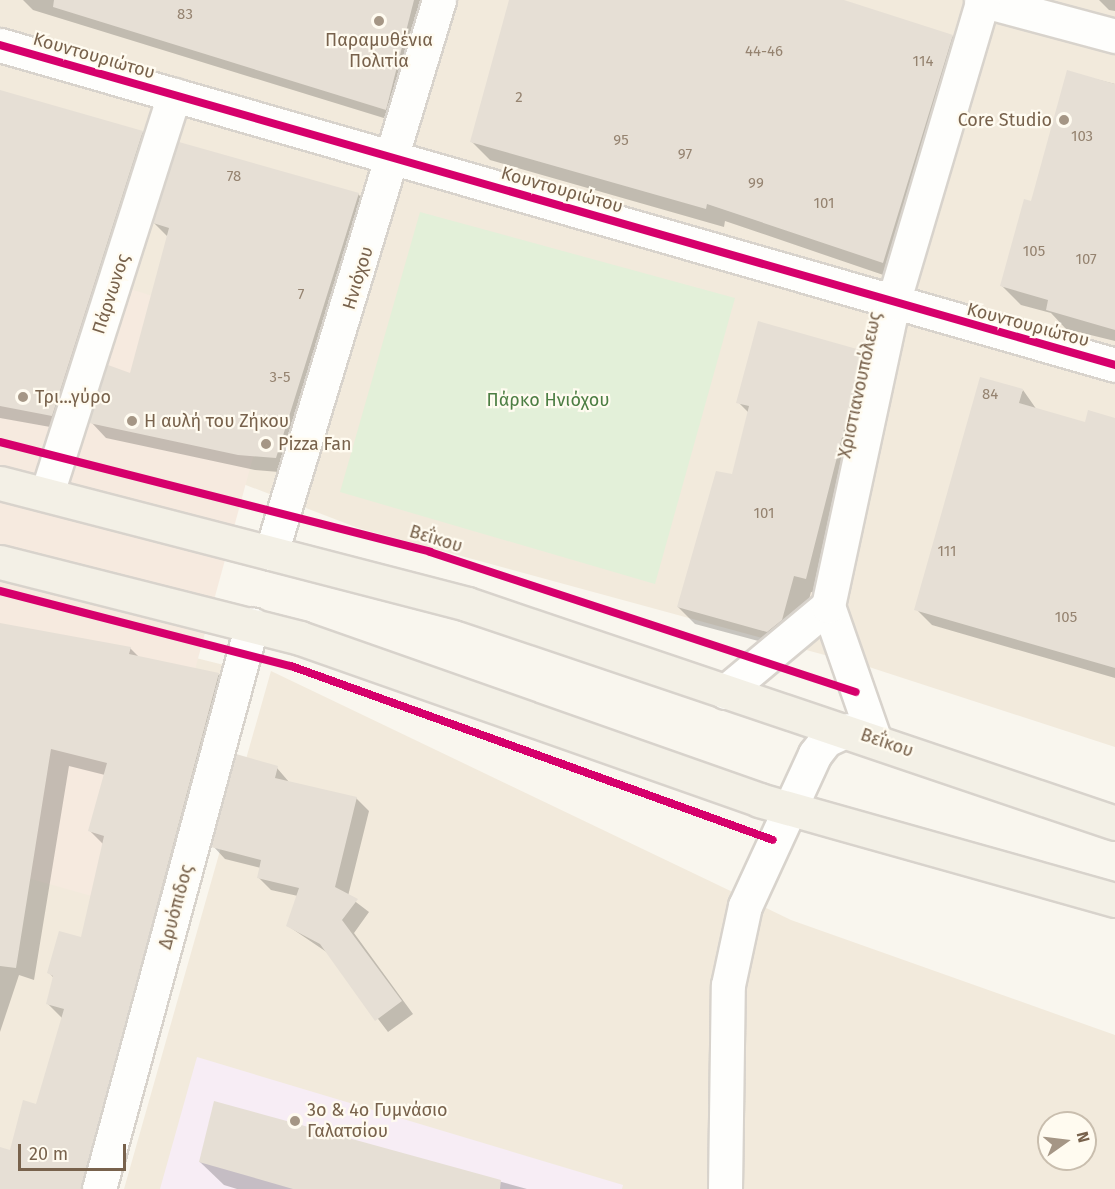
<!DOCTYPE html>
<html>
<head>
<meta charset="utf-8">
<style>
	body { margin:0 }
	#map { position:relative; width:1115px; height:1189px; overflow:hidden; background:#f9f6ee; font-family:"Fira Sans",sans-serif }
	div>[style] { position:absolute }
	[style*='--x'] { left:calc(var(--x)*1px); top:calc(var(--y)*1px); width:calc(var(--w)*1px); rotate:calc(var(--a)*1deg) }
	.residential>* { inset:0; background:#f2eadc }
	.commercial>* { inset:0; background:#f6eadf }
	.education>* { inset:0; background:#f7edf5 }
	.green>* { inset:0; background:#e3f0d9 }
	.shadow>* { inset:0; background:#0003 }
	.building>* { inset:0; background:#e6dfd5 }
	.roads { filter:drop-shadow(2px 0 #d8d3cc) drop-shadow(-2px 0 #d8d3cc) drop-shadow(0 2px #d8d3cc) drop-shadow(0 -2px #d8d3cc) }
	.minor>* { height:33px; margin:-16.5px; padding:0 16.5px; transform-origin:16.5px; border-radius:16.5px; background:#fefefc }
	.primary>* { height:33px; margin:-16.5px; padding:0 16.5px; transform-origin:16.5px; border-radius:16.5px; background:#f3f0e6 }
	.cycleway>* { height:8px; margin:-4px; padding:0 4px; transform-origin:4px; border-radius:4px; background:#d6006c }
	.dots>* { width:16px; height:16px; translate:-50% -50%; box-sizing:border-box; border:3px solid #fffbf0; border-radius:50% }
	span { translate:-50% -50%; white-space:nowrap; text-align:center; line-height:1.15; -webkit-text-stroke:4.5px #fffbf0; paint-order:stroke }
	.number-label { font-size:15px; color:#958370 }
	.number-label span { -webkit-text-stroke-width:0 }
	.poi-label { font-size:18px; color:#78624c }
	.right { translate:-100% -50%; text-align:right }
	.left { translate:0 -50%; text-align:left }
	.street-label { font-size:18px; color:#78624c }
	.park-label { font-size:18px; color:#4c7e43 }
	.north { position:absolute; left:1037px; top:1111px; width:60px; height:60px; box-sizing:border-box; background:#fffbf0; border:2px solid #c9beae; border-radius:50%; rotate:76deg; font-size:16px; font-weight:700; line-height:24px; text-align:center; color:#78624c }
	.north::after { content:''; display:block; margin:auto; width:21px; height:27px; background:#a59685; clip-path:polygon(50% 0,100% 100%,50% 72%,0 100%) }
	.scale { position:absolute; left:18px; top:1144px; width:108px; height:27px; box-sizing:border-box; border:3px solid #78624c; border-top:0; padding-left:8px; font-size:18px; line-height:21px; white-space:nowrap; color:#78624c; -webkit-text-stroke:4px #fffbf0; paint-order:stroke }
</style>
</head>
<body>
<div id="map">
	<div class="residential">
		<div style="clip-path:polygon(0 0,1115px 0,1115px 747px,869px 667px,358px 528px,225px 477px,0 281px)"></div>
		<div style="clip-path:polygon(188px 656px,236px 668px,97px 1189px,0 1189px,0 778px)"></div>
		<div style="clip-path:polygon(evenodd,271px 671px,791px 920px,1115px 1035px,1115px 1189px,124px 1189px,271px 671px,1049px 1123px,1085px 1123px,1085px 1159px,1049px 1159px,1049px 1123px)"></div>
	</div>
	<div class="commercial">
		<div style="clip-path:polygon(0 249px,286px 337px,130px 907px,0 870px)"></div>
	</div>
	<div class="education">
		<div style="clip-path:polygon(197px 1057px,623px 1185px,622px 1189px,160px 1189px)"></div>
	</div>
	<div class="green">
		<div style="clip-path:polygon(420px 212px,735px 298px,655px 584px,340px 492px)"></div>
	</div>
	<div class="shadow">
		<div style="clip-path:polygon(23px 0,432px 0,400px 123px,33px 10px)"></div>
		<div style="clip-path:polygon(511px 0,834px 0,952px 36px,971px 55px,901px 281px,725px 221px,724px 227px,490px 160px,472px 142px)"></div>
		<div style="clip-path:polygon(1099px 0,1115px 0,1115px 11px,1109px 10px)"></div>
		<div style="clip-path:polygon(1068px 72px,1115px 84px,1115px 341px,1066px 329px,1051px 313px,1021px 305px,1002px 286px,1032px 203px)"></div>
		<div style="clip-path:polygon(0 92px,142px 132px,157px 148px,67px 430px,0 418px)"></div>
		<div style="clip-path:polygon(358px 194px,374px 210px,291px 473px,255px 470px,106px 438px,91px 422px,131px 375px,168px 237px,154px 223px)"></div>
		<div style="clip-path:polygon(863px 352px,880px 369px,823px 595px,811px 592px,799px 637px,785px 648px,695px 624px,678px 607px,733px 476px,749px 413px,738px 402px)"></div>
		<div style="clip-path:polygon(1023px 390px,1037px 410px,1086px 424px,1115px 420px,1115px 678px,932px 625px,916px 609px)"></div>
		<div style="clip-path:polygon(0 624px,130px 648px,140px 658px,219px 675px,236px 692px,102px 1189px,0 1189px,0 1149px,11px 1152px,37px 1105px,63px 1019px,47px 1003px,54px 978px,49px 973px,82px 938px,104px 845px,89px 830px,105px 775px,69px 766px,34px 980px,19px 975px,0 1032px)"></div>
		<div style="clip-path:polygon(277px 768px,289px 782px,356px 798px,369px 811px,348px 896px,369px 912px,354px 933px,413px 1014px,388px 1032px,328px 953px,288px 926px,298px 896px,271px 890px,258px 877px,261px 868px,225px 859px,213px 846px)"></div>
		<div style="clip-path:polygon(215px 1103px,527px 1189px,237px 1189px,224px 1185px,200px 1162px)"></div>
	</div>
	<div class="building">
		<div style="clip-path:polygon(54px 0,414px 0,386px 110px,53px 7px)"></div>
		<div style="clip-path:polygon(509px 0,844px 0,953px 35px,883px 263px,707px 204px,706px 209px,470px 142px)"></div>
		<div style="clip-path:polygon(1067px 70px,1115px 84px,1115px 330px,1046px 310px,1048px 300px,1000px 286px,1024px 199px,1031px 201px)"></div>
		<div style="clip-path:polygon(0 90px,143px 131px,52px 416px,0 406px)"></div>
		<div style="clip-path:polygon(179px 142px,359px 193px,276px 458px,238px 455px,89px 423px,108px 365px,130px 373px,169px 228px,153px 223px)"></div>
		<div style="clip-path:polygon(758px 321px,864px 351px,806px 579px,794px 576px,782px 620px,767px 632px,677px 607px,716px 471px,732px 474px,749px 406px,736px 403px)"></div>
		<div style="clip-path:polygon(980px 377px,1023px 389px,1019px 403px,1085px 422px,1088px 410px,1115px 418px,1115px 668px,914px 610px)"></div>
		<div style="clip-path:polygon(0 623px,131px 647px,129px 654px,219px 673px,81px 1189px,0 1189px,0 1147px,10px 1150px,23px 1100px,36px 1104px,64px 1009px,46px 1004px,53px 976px,47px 973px,59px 931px,81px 937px,104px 836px,88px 831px,107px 763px,51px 749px,16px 968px,0 966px)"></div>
		<div style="clip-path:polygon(236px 754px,278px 766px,275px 778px,357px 797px,335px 887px,358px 899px,342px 920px,402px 1001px,375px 1021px,320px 944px,286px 926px,299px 888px,257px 878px,261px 860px,211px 847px)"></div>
		<div style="clip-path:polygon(214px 1101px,501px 1180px,500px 1189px,293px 1189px,199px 1162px)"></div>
	</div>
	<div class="roads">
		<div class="minor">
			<div style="--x:981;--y:0;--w:139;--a:15"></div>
			<div style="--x:0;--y:45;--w:1160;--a:16.01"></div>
			<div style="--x:47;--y:493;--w:418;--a:-72.3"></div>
			<div style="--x:271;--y:553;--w:578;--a:-73.1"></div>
			<div style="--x:725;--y:692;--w:134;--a:-39.9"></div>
			<div style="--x:874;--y:738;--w:140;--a:-109.2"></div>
			<div style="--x:828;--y:606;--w:310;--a:-77.9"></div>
			<div style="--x:893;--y:303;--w:316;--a:-73.5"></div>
			<div style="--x:99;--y:1189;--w:585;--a:-74.85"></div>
			<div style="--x:725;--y:1189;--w:204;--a:-89.2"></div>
			<div style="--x:728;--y:985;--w:81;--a:-77.9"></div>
			<div style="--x:745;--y:906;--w:167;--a:-65.3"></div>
			<div style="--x:815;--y:754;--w:18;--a:-52"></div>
			<div style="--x:826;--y:740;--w:23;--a:-25"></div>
		</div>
		<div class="primary">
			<div style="--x:0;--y:483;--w:482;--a:14.5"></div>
			<div style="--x:467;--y:604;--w:684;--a:18.67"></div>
			<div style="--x:0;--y:562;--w:309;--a:14.2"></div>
			<div style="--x:300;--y:638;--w:487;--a:19.4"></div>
			<div style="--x:759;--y:800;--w:370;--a:15.7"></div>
		</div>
	</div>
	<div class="cycleway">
		<div style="--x:0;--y:45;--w:1160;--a:16.01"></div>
		<div style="--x:0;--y:442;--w:444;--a:14.3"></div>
		<div style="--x:430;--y:552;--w:448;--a:18.2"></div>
		<div style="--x:0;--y:591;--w:301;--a:14.5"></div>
		<div style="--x:291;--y:666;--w:512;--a:19.85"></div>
	</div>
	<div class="dots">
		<div style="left:379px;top:21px;background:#a59685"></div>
		<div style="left:1064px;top:120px;background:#a59685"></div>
		<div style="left:23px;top:397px;background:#a59685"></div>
		<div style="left:132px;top:421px;background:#a59685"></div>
		<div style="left:266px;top:444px;background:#a59685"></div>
		<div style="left:295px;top:1121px;background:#a59685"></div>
	</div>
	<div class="number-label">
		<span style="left:185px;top:15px">83</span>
		<span style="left:764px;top:52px">44-46</span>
		<span style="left:923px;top:62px">114</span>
		<span style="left:519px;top:98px">2</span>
		<span style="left:1082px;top:137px">103</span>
		<span style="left:621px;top:141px">95</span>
		<span style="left:685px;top:155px">97</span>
		<span style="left:234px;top:177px">78</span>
		<span style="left:756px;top:184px">99</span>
		<span style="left:824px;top:204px">101</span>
		<span style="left:1034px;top:252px">105</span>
		<span style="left:1086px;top:260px">107</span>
		<span style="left:301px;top:295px">7</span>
		<span style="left:280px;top:378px">3-5</span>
		<span style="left:990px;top:395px">84</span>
		<span style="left:764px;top:514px">101</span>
		<span style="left:947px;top:552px">111</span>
		<span style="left:1066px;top:618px">105</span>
	</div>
	<div class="poi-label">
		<span style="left:379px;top:51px">Παραμυθένια<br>Πολιτία</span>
		<span class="right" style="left:1052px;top:120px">Core Studio</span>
		<span class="left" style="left:35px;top:397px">Τρι...γύρο</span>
		<span class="left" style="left:144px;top:421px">Η αυλή του Ζήκου</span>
		<span class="left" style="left:278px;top:444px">Pizza Fan</span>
		<span class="left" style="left:307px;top:1121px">3ο &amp; 4ο Γυμνάσιο<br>Γαλατσίου</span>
	</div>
	<div class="street-label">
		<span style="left:94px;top:56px;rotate:16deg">Κουντουριώτου</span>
		<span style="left:562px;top:190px;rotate:16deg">Κουντουριώτου</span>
		<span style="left:358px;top:278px;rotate:-73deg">Ηνιόχου</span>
		<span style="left:111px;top:294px;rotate:-72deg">Πάρνωνος</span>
		<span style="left:1028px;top:325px;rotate:15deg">Κουντουριώτου</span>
		<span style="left:860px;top:385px;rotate:-78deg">Χριστιανουπόλεως</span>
		<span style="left:436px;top:539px;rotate:17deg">Βεΐκου</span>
		<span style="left:887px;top:743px;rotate:19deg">Βεΐκου</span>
		<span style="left:176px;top:907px;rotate:-75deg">Δρυόπιδος</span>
	</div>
	<div class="park-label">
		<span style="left:548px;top:400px">Πάρκο Ηνιόχου</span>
	</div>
	<div class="north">N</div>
	<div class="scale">20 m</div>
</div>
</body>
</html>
